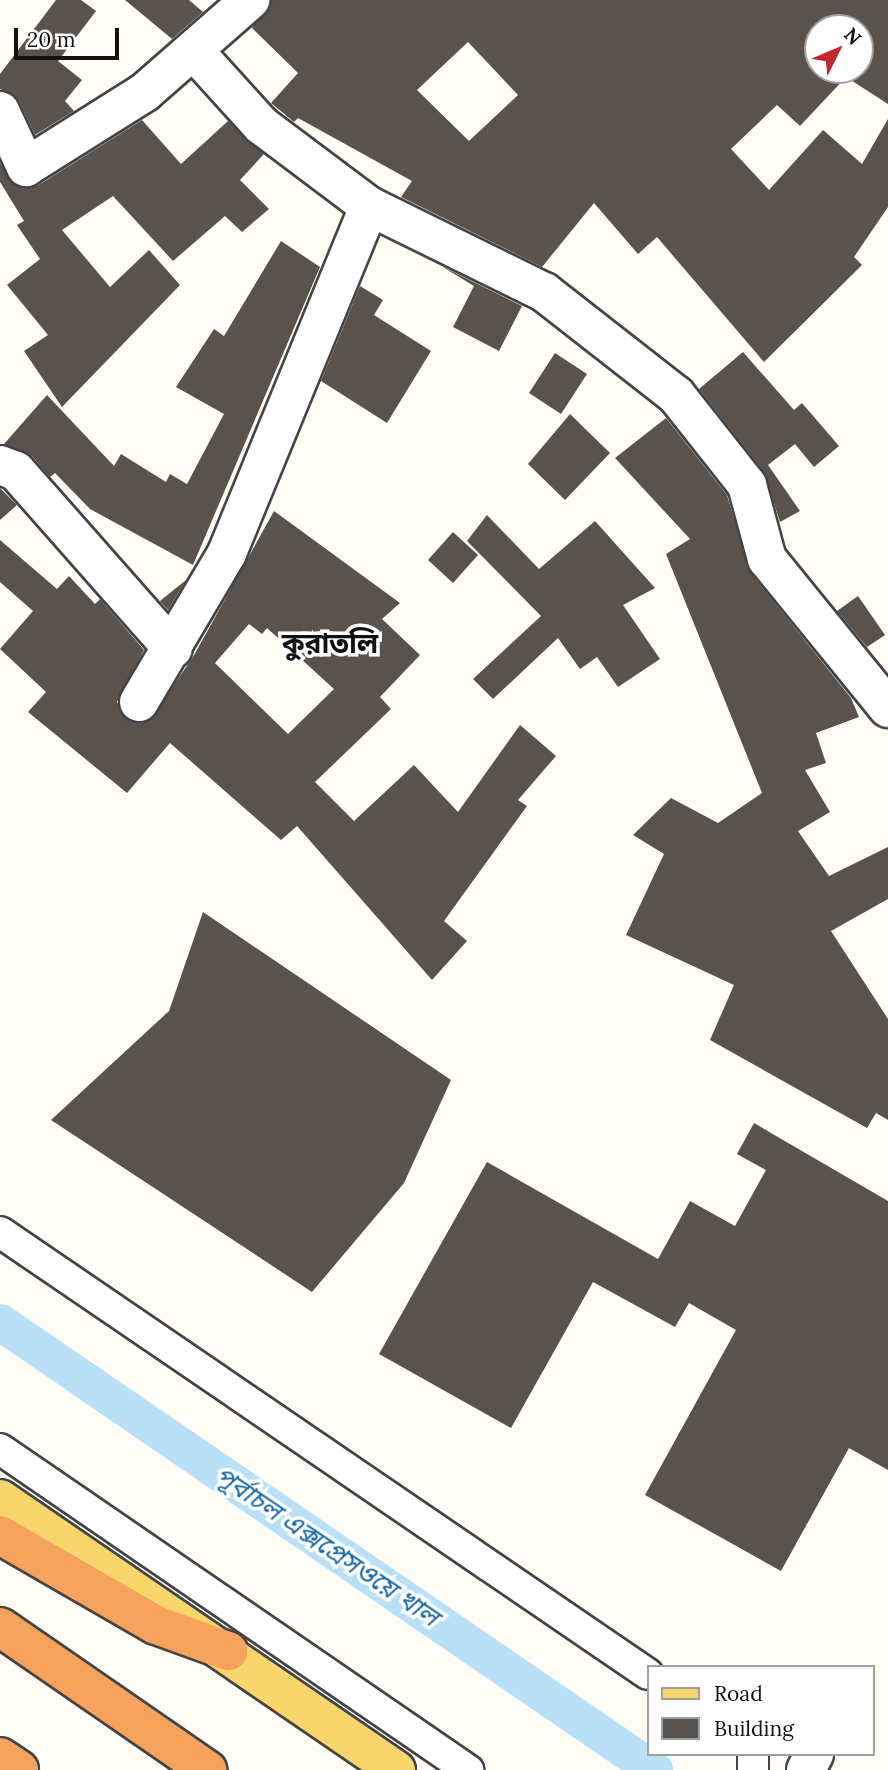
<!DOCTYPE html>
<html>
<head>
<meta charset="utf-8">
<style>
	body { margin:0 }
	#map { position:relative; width:888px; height:1770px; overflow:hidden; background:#fffdf5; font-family:Lora,"Noto Sans Bengali",serif }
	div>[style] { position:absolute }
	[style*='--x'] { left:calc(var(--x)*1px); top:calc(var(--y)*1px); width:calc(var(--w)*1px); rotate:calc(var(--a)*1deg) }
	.canal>* { height:37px; margin:-18.5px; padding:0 18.5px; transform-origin:18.5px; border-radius:18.5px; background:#b9e0f7 }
	.building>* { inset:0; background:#5a524d }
	.roads { filter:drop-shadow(2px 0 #444) drop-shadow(-2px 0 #444) drop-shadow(0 2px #444) drop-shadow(0 -2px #444) }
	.pedestrian>* { height:30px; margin:-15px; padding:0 15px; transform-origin:15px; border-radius:15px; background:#fff }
	.minor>* { height:38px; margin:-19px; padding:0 19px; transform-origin:19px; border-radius:19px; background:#fff }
	.tertiary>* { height:38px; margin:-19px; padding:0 19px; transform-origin:19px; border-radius:19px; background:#fff }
	.primary>* { height:38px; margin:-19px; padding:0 19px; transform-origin:19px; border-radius:19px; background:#f9d66b }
	.motorway>* { height:38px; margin:-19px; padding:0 19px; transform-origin:19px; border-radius:19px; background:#f5a25d }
	span { translate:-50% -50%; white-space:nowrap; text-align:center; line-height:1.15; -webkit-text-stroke:7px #fff; paint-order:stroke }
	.water-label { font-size:26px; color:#1768a6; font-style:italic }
	.quarter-label { font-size:28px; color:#111; font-weight:700 }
	.legend { position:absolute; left:647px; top:1665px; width:228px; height:91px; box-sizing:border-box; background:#fff; border:2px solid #a0a0a0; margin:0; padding:9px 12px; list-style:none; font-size:21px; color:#111 }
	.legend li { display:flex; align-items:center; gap:14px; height:35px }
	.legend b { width:35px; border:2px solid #a0a0a0 }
	.north { position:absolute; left:804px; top:14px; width:70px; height:70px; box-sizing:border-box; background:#fff; border:2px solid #a0a0a0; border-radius:50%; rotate:47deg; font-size:19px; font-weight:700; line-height:28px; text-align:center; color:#111 }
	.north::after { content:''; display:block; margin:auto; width:24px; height:32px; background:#c4262e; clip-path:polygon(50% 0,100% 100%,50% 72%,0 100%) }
	.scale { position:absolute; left:14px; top:28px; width:105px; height:32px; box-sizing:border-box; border:4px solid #111; border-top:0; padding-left:9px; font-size:21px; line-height:24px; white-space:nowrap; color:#111; -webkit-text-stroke:5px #fff; paint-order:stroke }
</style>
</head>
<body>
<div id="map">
	<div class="canal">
		<div style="--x:0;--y:1322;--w:793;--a:34.41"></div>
	</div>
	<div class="building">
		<div style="clip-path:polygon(56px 0,81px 0,96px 11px,58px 61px,82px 80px,65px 101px,74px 111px,35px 135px,19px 101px,0 89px,0 74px)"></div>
		<div style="clip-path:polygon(125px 0,189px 0,203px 12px,172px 39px)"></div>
		<div style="clip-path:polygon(evenodd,271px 0,888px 0,888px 104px,846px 77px,800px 126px,777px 105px,731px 149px,769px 190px,823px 130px,862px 164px,888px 119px,888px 207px,854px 257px,862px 265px,764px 362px,657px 237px,638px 254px,594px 203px,542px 267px,401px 197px,412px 181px,298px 118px,294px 122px,271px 103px,298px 73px,252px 28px,271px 0,818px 28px,860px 28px,860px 70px,818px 70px,818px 28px,271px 0,468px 42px,518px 95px,469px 141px,417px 90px,468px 42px)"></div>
		<div style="clip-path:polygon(142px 120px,181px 164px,228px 121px,264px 154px,240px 180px,269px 209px,242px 232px,225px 216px,173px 261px,113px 196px,62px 230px,110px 287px,149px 250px,180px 285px,62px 407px,24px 351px,48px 335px,7px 285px,40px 259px,17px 225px,24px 221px,0 182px,0 163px,15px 186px,37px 186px)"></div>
		<div style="clip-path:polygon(281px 241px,320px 267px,193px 565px,90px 509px,55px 473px,50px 477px,32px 456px,4px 444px,47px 395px,114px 466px,121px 454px,166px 482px,170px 474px,187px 484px,224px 414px,176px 387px,214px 329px,224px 336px)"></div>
		<div style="clip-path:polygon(441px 266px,522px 306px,499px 351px,453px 327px,474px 286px)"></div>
		<div style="clip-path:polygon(360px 286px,383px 300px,374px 315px,431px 351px,387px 423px,321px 381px)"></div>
		<div style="clip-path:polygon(743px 352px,794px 410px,802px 403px,839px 446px,814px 467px,795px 444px,768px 465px,800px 511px,780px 522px,764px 472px,699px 389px)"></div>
		<div style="clip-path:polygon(555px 353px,587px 374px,561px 414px,529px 393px)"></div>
		<div style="clip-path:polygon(570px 414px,610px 453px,565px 500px,528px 464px)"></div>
		<div style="clip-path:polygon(666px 418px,727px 495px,750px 572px,851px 698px,859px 717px,816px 733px,826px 763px,805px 770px,830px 812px,798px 831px,829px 876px,888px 847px,888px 899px,831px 931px,888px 1019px,888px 1120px,876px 1113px,867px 1128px,710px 1040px,734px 985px,626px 935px,664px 854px,633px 835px,671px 798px,718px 823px,762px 793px,666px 554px,690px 539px,615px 458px)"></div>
		<div style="clip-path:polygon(0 488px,17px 505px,0 520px)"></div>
		<div style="clip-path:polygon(evenodd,274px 511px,400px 603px,382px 619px,420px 655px,380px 697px,391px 709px,315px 782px,354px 821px,414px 765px,458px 812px,520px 725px,556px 756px,518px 800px,527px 806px,444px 921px,467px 941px,432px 980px,297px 826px,281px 840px,170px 743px,127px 793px,28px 712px,46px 692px,0 649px,33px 611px,0 582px,0 540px,57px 589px,69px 576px,95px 604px,100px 599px,144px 650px,117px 702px,129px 721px,149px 721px,193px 657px,274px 511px,249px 624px,262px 634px,267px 628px,334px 689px,288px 734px,215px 663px,249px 624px)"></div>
		<div style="clip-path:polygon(487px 515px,539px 569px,595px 521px,655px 588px,623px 605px,660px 659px,618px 687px,597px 657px,580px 669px,558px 638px,493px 699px,473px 679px,541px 616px,467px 541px)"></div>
		<div style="clip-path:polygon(453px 532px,478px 555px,453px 583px,428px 560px)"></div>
		<div style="clip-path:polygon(186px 580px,168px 610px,160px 601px)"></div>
		<div style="clip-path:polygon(858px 596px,885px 635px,867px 647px,837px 611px)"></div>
		<div style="clip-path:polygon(203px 912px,451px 1080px,404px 1183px,312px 1292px,51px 1120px,169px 1011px)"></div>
		<div style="clip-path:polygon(754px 1123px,888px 1201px,888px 1470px,849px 1448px,781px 1571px,645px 1495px,736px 1330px,689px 1303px,675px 1327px,593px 1282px,511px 1428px,379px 1354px,487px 1162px,658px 1259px,690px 1201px,735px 1226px,766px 1170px,737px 1154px)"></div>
	</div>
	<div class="roads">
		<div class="pedestrian">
			<div style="--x:0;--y:1232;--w:784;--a:34.3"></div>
			<div style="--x:0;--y:1449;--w:568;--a:34.45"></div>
			<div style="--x:753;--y:1770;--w:16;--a:-90"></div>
		</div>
		<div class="minor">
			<div style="--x:195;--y:52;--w:98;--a:47.9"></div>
			<div style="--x:261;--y:125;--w:135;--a:36.9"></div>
			<div style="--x:369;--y:206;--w:195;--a:26.2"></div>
			<div style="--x:544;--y:292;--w:167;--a:38"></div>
			<div style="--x:676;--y:395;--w:115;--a:51.7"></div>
			<div style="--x:747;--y:485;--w:77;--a:74.9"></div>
			<div style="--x:767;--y:559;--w:192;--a:50.9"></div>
			<div style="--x:0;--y:111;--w:62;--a:65.1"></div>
			<div style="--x:26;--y:167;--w:141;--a:-32.2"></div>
			<div style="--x:145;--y:92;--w:140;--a:-41.2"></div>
			<div style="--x:0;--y:465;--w:17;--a:21"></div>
			<div style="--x:16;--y:471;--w:237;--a:48.6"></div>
			<div style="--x:139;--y:702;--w:173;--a:-59.4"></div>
			<div style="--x:227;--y:553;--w:375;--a:-67.7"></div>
		</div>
		<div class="tertiary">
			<div style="--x:806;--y:1770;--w:18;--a:-63"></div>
		</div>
		<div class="primary">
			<div style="--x:0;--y:1499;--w:480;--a:34.4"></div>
		</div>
		<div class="motorway">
			<div style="--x:0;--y:1535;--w:180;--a:30"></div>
			<div style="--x:156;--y:1625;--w:77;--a:19.9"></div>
			<div style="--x:0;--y:1627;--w:252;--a:34.6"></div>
			<div style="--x:0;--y:1757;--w:23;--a:34"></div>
		</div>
	</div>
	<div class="water-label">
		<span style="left:327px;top:1546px;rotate:34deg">পূর্বাচল এক্সপ্রেসওয়ে খাল</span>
	</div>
	<div class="quarter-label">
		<span style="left:330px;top:643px">কুরাতলি</span>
	</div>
	<ul class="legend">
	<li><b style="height:9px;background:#f9d66b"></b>Road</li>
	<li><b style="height:19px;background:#5a524d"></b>Building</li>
	</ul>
	<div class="north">N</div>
	<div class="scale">20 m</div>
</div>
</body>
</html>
